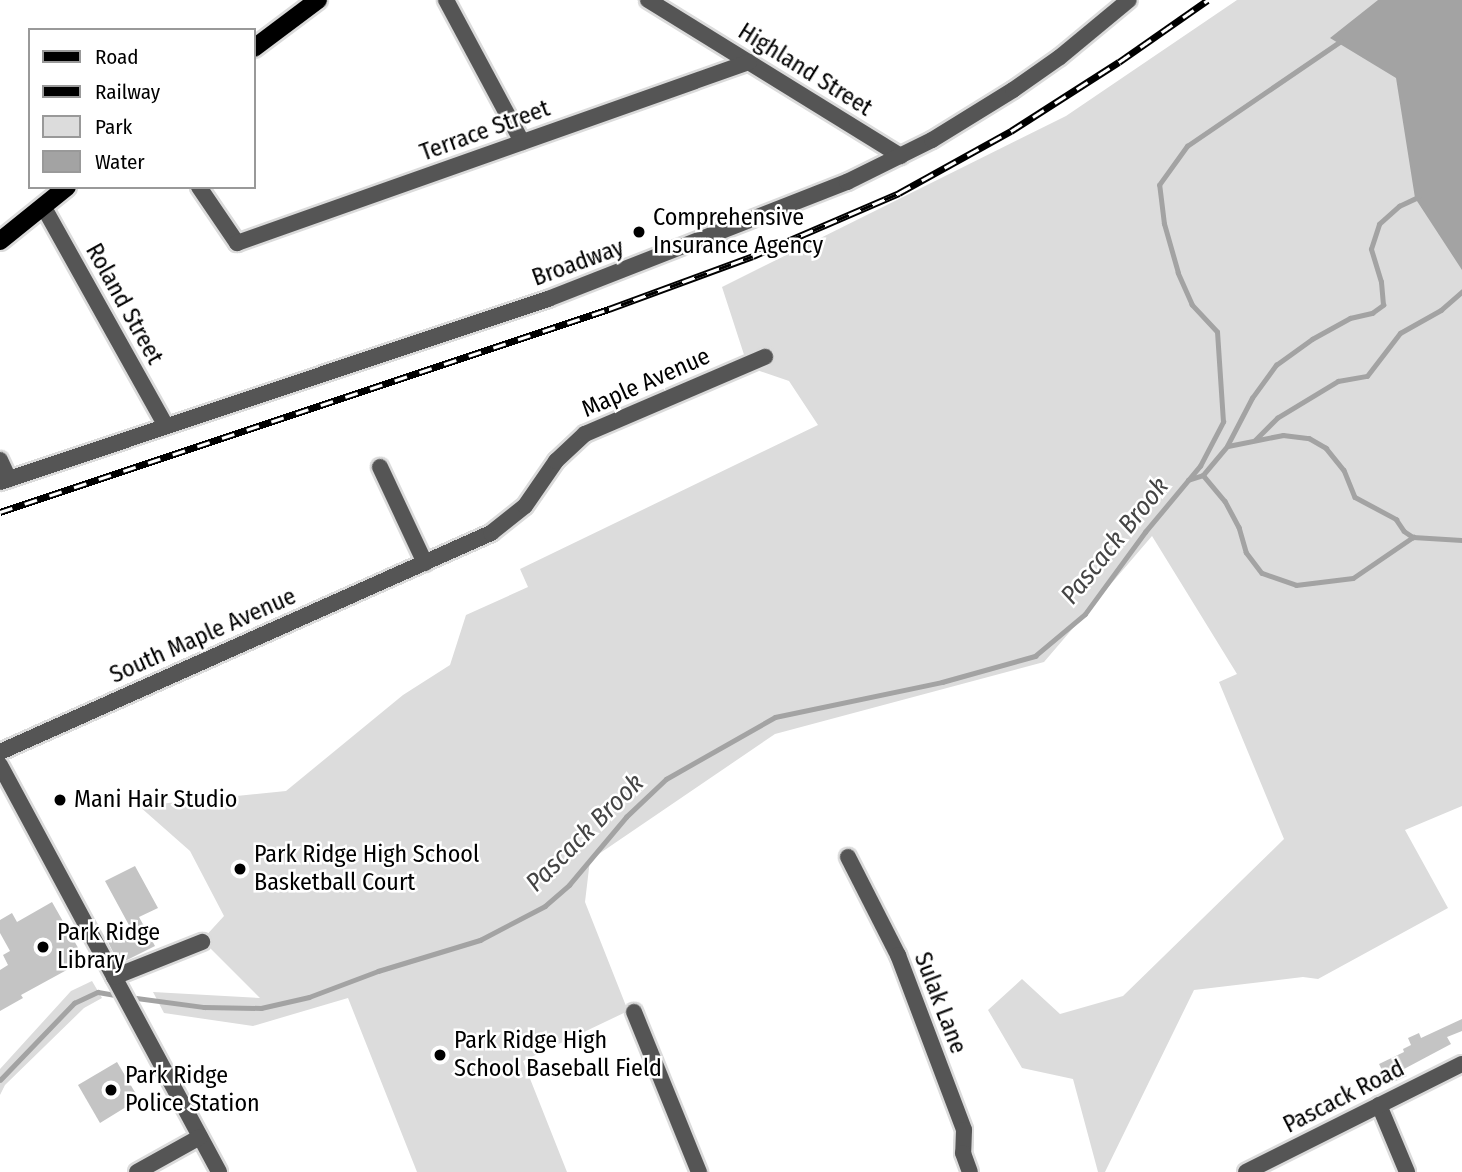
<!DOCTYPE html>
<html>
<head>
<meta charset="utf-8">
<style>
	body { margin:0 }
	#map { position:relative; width:1462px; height:1172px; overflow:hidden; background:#fff; font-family:"Fira Sans Condensed",sans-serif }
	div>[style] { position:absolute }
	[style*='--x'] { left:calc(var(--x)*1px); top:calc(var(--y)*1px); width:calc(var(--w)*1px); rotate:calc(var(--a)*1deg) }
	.green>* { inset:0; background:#dcdcdc }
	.water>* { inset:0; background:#a3a3a3 }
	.stream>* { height:4.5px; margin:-2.25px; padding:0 2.25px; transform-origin:2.25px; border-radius:2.25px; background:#a3a3a3 }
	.building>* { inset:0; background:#c4c4c4 }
	.roads { filter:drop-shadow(2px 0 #dbdbdb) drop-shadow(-2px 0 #dbdbdb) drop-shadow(0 2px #dbdbdb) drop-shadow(0 -2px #dbdbdb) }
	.minor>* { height:16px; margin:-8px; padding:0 8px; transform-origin:8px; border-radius:8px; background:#555 }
	.major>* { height:18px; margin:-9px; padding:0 9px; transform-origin:9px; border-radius:9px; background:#000 }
	.rail>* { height:7px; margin-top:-3.5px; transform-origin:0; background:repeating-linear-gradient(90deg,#fff 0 13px,#000 0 26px); box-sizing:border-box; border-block:2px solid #000 }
	.dots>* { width:19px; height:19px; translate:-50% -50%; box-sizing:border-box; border:4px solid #fff; border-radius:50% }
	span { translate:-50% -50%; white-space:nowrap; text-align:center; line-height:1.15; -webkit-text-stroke:5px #fff; paint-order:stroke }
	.street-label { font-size:24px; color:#000 }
	.poi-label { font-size:24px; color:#000 }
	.left { translate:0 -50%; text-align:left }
	.water-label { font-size:26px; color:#444; font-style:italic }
	.legend { position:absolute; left:28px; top:28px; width:228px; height:161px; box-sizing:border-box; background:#fff; border:2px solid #999; margin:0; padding:9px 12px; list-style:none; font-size:21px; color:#000 }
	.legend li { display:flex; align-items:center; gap:14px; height:35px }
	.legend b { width:35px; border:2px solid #999 }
</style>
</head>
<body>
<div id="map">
	<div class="green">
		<div style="clip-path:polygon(1237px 0,1462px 0,1462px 806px,1405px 830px,1448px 908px,1318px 979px,1303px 977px,1194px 990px,1105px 1172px,1098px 1172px,1073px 1079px,1022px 1068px,988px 1010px,1022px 979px,1060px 1014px,1123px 996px,1284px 839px,1219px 682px,1237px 674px,1152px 536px,1044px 662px,775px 734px,590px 860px,585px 902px,628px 1011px,523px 1061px,567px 1172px,417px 1172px,348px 998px,253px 1026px,164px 1013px,153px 992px,260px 998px,202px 940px,224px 916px,190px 851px,139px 806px,286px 791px,403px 695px,450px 665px,466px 615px,528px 587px,520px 569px,818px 425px,789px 381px,748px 367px,722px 287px,1066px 116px)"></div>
		<div style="clip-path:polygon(92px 981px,102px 998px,84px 1008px,5px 1085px,0 1095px,0 1069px,71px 991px)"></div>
	</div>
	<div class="water">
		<div style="clip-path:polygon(1378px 0,1462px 0,1462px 270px,1415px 198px,1396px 78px,1330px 38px)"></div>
	</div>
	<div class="stream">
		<div style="--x:1255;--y:440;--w:31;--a:-45"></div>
		<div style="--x:1277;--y:418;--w:71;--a:-31.2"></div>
		<div style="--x:1338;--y:381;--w:29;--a:-10"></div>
		<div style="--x:1367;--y:376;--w:54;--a:-52.5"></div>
		<div style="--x:1400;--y:333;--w:47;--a:-29.3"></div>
		<div style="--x:1441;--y:310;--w:28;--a:-41"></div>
		<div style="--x:1228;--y:446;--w:56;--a:-11.3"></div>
		<div style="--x:1283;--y:435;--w:26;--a:7"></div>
		<div style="--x:1309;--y:438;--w:20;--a:30"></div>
		<div style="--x:1326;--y:448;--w:28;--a:51"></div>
		<div style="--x:1344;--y:470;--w:29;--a:68"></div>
		<div style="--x:1355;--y:497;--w:47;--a:28.2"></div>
		<div style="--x:1396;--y:519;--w:14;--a:56"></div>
		<div style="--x:1404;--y:531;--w:11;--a:34"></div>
		<div style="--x:1203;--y:475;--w:38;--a:-50"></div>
		<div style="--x:1227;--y:446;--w:54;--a:-62.5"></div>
		<div style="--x:1252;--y:398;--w:41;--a:-54"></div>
		<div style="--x:1276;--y:365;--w:44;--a:-35.8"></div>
		<div style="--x:1312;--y:339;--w:43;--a:-28.9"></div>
		<div style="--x:1350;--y:318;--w:23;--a:-13"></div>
		<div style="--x:1372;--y:313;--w:14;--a:-36"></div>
		<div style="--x:1383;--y:305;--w:23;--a:-95"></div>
		<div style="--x:1381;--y:282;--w:34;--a:-107"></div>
		<div style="--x:1371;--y:249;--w:26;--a:-72"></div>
		<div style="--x:1379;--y:224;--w:27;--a:-42"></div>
		<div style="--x:1399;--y:206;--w:21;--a:-25"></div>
		<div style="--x:1188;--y:480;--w:16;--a:-18"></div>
		<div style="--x:1203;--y:475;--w:34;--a:50"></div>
		<div style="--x:1225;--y:501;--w:30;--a:62"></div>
		<div style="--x:1239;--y:527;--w:26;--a:74"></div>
		<div style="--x:1246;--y:552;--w:26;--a:53"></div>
		<div style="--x:1262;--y:573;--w:36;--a:19"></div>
		<div style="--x:1296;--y:585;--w:57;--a:-7"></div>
		<div style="--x:1353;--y:578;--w:73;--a:-34.3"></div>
		<div style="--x:1413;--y:537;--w:49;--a:3.5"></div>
		<div style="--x:129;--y:997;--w:76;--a:7.6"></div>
		<div style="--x:204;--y:1007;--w:57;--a:1"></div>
		<div style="--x:261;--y:1008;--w:49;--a:-12.9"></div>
		<div style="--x:309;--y:997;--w:74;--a:-20.6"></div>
		<div style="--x:378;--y:971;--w:107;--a:-16.9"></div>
		<div style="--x:480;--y:940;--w:73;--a:-27.6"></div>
		<div style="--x:545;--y:906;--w:32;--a:-41"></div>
		<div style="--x:569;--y:885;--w:89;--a:-50"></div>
		<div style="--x:626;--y:817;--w:55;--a:-43.5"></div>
		<div style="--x:666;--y:779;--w:125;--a:-29.6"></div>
		<div style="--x:775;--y:717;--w:171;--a:-11.8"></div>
		<div style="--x:942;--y:682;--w:97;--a:-15.6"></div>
		<div style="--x:1035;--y:656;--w:65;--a:-40"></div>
		<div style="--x:1085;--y:614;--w:102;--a:-53.8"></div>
		<div style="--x:1145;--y:532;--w:86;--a:-50.2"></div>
		<div style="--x:1200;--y:466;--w:50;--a:-62.4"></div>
		<div style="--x:1223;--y:422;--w:90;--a:-93.8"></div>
		<div style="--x:1217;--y:332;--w:37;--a:-133"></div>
		<div style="--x:1192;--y:305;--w:35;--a:-114"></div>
		<div style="--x:1178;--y:273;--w:51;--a:-105.9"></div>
		<div style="--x:1164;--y:224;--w:39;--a:-97"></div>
		<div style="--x:1159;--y:185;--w:48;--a:-54.3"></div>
		<div style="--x:1187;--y:146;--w:186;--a:-34.3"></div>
		<div style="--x:0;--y:1080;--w:107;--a:-46.1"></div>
		<div style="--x:74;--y:1003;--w:26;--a:-25"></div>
		<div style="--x:98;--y:992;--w:23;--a:10"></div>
	</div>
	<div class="building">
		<div style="clip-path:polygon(135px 866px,158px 908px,139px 917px,155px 946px,119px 964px,106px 938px,130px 927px,105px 881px)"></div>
		<div style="clip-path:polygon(52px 902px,85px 960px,21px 995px,23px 998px,0 1011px,0 970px,8px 965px,3px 955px,10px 951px,0 933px,0 920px,12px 913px,17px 922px)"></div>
		<div style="clip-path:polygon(1462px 1019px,1462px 1031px,1447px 1037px,1451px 1044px,1404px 1069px,1407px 1076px,1389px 1084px,1379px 1064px,1404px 1052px,1403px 1049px,1411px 1045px,1408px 1038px,1419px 1033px,1421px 1038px)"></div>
		<div style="clip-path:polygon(117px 1062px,139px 1099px,100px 1123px,78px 1085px)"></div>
	</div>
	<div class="roads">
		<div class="minor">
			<div style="--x:446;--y:0;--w:161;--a:61.8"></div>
			<div style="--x:648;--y:0;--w:297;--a:31.7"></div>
			<div style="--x:199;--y:187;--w:68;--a:55.8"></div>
			<div style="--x:237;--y:243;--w:543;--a:-19.47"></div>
			<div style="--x:43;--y:206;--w:250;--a:60.8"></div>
			<div style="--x:0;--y:460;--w:21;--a:65"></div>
			<div style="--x:380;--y:467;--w:106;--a:64.9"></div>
			<div style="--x:0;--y:482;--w:578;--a:-18.47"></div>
			<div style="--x:548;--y:299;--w:321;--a:-21.4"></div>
			<div style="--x:847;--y:182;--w:95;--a:-26.3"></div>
			<div style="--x:932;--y:140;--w:95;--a:-31.7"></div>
			<div style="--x:1013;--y:90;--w:57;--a:-35.1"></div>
			<div style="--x:1060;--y:57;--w:89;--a:-39.6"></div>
			<div style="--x:0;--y:752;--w:538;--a:-24.04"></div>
			<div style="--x:491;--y:533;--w:43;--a:-38.5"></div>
			<div style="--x:525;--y:506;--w:55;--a:-55.4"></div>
			<div style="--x:556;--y:461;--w:40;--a:-43"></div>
			<div style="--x:585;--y:434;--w:196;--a:-23.2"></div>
			<div style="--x:0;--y:765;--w:462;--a:61.7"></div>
			<div style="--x:848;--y:857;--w:110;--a:63"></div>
			<div style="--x:898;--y:955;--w:187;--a:69.3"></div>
			<div style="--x:964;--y:1130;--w:23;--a:92"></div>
			<div style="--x:963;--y:1153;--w:20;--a:70"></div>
			<div style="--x:114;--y:977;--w:95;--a:-21.7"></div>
			<div style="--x:634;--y:1012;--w:173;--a:67.9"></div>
			<div style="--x:1379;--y:1105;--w:73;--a:67.3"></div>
			<div style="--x:137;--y:1172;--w:72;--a:-29.1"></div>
			<div style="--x:1246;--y:1172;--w:241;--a:-26.6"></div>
		</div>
		<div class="major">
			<div style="--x:254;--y:48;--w:80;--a:-36.9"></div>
			<div style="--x:0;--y:241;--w:86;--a:-38.9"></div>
		</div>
	</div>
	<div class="rail">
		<div style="--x:0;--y:512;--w:642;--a:-18.43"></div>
		<div style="--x:609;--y:309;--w:153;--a:-20.2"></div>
		<div style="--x:753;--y:256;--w:159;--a:-23.3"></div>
		<div style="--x:899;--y:193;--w:128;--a:-29"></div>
		<div style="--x:1011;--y:131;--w:128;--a:-32.6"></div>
		<div style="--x:1119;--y:62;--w:108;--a:-34.9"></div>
	</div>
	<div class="dots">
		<div style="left:639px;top:232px;background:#000"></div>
		<div style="left:60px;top:800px;background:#000"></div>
		<div style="left:240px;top:869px;background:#000"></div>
		<div style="left:43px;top:947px;background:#000"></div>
		<div style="left:440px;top:1055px;background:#000"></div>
		<div style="left:111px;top:1090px;background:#000"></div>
	</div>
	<div class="street-label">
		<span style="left:805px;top:70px;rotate:32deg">Highland Street</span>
		<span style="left:485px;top:131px;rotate:-20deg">Terrace Street</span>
		<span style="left:578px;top:263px;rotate:-20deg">Broadway</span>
		<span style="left:124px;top:304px;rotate:61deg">Roland Street</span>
		<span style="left:646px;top:383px;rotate:-24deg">Maple Avenue</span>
		<span style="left:203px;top:636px;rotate:-24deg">South Maple Avenue</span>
		<span style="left:940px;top:1003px;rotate:69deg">Sulak Lane</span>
		<span style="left:1344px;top:1097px;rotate:-27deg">Pascack Road</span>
	</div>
	<div class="poi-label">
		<span class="left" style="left:653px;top:232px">Comprehensive<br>Insurance Agency</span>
		<span class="left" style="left:74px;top:800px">Mani Hair Studio</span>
		<span class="left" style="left:254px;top:869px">Park Ridge High School<br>Basketball Court</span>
		<span class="left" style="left:57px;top:947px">Park Ridge<br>Library</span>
		<span class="left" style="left:454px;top:1055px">Park Ridge High<br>School Baseball Field</span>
		<span class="left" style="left:125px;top:1090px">Park Ridge<br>Police Station</span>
	</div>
	<div class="water-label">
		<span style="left:1115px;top:541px;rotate:-51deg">Pascack Brook</span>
		<span style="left:585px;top:833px;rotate:-45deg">Pascack Brook</span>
	</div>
	<ul class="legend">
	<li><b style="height:9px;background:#000"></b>Road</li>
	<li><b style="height:9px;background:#000"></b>Railway</li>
	<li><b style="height:19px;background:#dcdcdc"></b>Park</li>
	<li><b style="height:19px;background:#a3a3a3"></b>Water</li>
	</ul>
</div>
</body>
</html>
